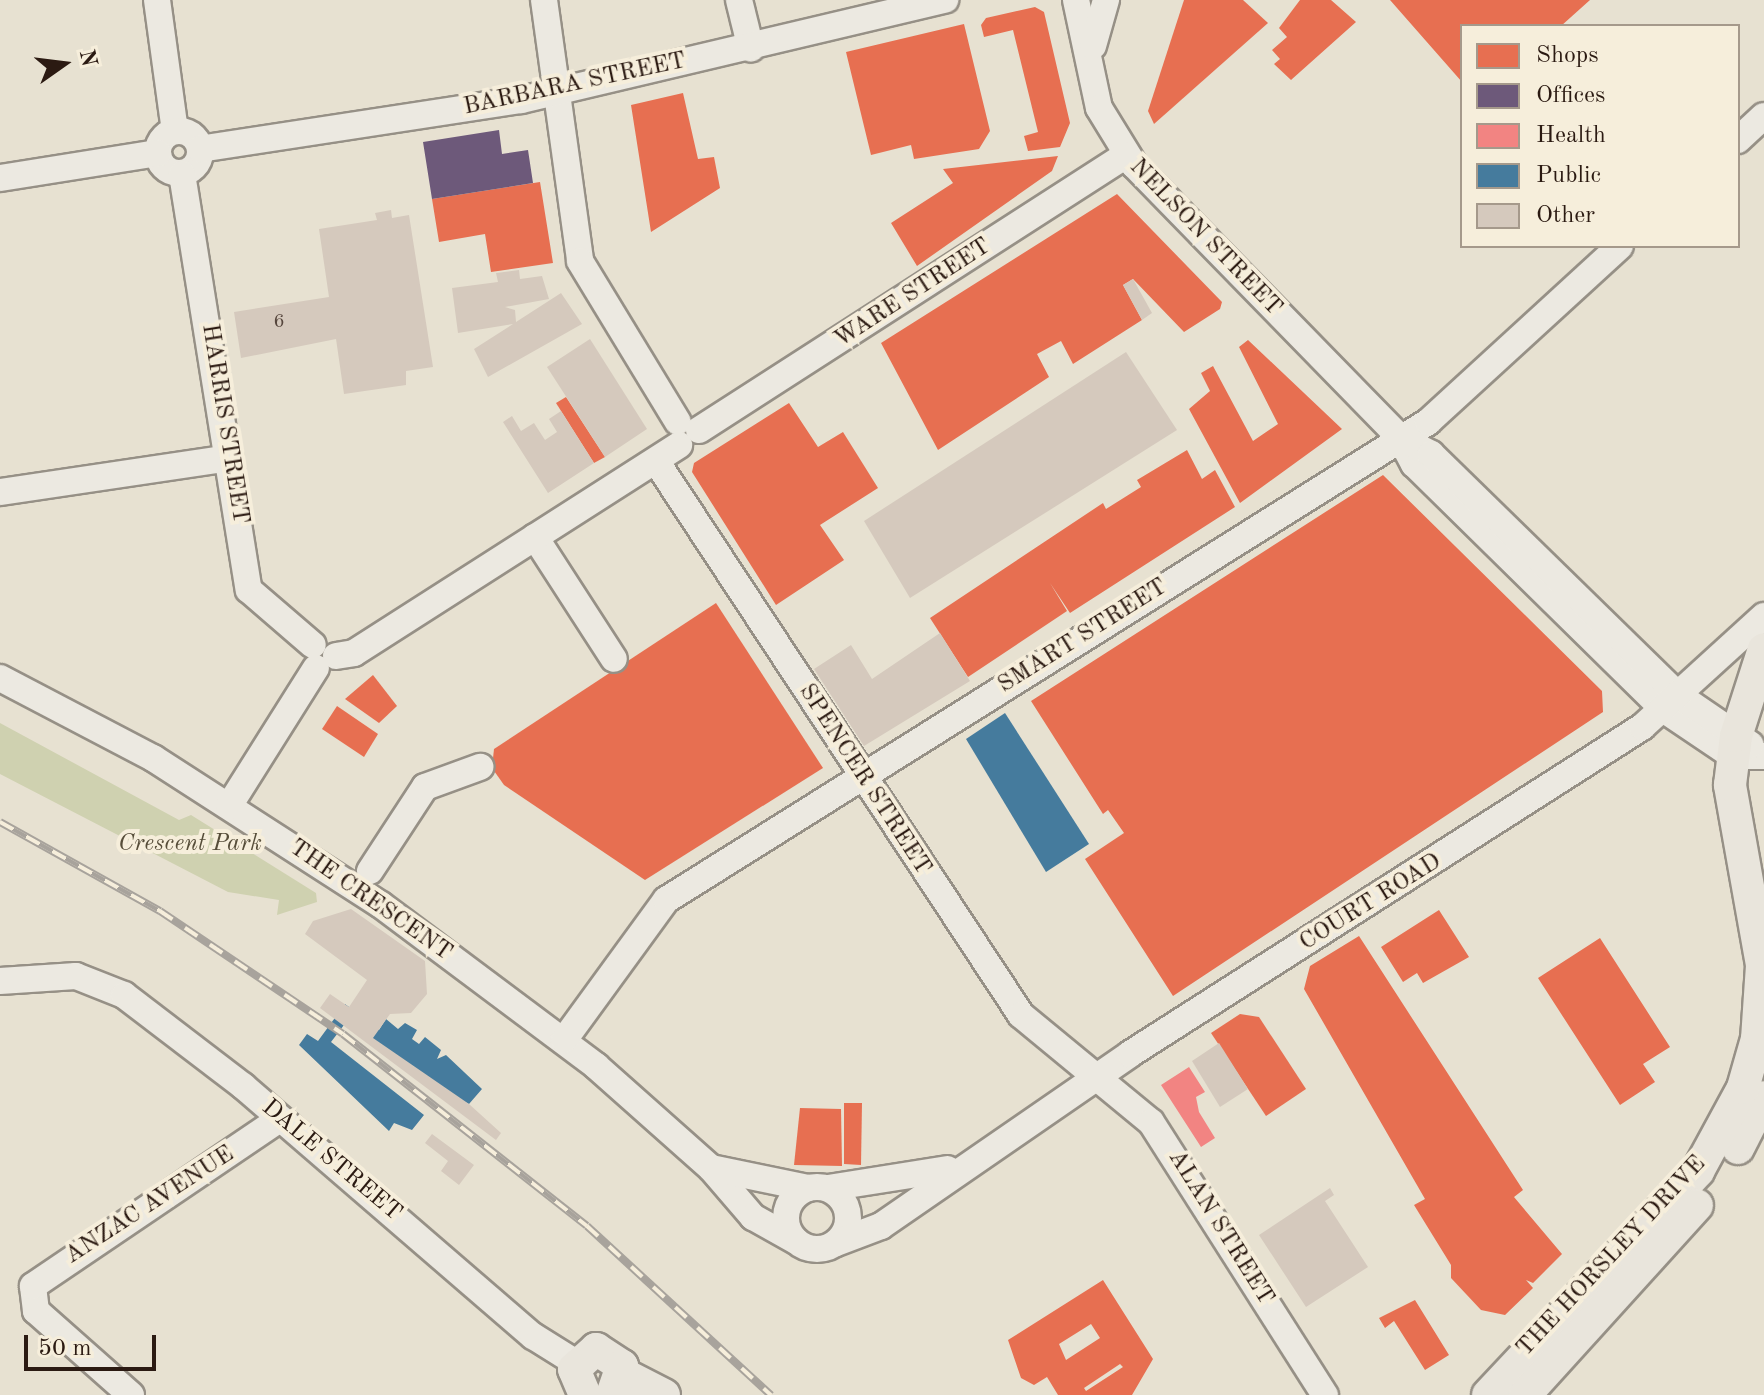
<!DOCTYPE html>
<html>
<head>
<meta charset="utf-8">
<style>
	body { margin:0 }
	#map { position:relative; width:1764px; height:1395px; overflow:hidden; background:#e7e1d1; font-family:"Old Standard TT",serif }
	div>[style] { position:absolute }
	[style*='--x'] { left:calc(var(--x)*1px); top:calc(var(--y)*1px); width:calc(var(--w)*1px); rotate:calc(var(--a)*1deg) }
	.green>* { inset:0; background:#cfd1b0 }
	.shops>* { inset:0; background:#e76f51 }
	.offices>* { inset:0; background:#6d597a }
	.health>* { inset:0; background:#f28482 }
	.public>* { inset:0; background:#457b9d }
	.building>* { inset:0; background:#d5c9bd }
	.roads { filter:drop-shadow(2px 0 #969086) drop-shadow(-2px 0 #969086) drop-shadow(0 2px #969086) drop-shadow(0 -2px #969086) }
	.minor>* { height:26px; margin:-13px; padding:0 13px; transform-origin:13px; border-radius:13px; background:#ece9e1 }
	.minor>.ring { margin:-13px; padding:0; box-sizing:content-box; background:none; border:26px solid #ece9e1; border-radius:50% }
	.major>* { height:32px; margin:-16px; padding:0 16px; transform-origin:16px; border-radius:16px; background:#e9e5dc }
	.rail>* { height:8px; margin-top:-4px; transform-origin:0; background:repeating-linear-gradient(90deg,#f6eedb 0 15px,#a8a39c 0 30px); box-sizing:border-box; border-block:2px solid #a8a39c }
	span { translate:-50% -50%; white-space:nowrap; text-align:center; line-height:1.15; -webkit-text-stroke:8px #f6eedb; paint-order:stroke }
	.number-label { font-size:20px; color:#56463d }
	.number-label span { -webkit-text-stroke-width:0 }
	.street-label { font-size:24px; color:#2b1a12 }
	.park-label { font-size:24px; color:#564d39; font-style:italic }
	.legend { position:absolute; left:1460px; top:24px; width:280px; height:224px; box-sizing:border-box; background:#f6eedb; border:2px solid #a5998b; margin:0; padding:10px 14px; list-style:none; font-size:24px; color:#2b1a12 }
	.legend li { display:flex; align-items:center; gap:16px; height:40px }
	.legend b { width:40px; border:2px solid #a5998b }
	.north { position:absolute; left:24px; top:24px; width:80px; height:80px; -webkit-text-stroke:6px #f6eedb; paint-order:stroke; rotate:76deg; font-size:22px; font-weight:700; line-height:32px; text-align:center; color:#2b1a12 }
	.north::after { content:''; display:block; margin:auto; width:28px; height:36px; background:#2b1a12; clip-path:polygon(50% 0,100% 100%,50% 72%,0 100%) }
	.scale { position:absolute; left:24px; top:1335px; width:132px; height:36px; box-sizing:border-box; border:4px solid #2b1a12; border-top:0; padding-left:10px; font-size:24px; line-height:28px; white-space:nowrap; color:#2b1a12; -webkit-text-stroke:6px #f6eedb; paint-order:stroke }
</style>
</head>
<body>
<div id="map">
	<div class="green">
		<div style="clip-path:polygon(0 723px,179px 820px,191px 815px,316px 893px,317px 902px,277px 915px,279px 900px,228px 892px,0 774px)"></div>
	</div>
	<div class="shops">
		<div style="clip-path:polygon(1184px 0,1243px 0,1268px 23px,1154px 124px,1148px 111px)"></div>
		<div style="clip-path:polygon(1300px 0,1331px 0,1356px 22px,1291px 80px,1274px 64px,1280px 59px,1272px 50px,1287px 37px,1279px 28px)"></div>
		<div style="clip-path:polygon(1390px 0,1590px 0,1561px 26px,1462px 26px,1462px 82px)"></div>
		<div style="clip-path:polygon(1035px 7px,1044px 12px,1070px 123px,1060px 147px,1028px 151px,1024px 136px,1038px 132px,1013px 30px,984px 37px,981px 25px,986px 18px)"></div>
		<div style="clip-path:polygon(964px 24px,990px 131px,979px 149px,914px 159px,911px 145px,871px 155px,846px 52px)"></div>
		<div style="clip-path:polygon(683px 93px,698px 159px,714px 157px,720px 188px,651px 232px,631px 105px)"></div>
		<div style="clip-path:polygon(1058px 156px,1052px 171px,917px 266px,891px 223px,953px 183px,943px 169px)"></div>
		<div style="clip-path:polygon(540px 182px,553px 263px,491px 272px,485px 234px,439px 242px,432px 199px)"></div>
		<div style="clip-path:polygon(1117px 194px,1222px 302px,1220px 309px,1184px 332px,1133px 279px,1123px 285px,1142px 320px,1073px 364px,1061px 341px,1037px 354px,1049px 377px,938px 450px,881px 343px)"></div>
		<div style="clip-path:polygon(1248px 340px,1342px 429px,1240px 503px,1189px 409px,1210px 391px,1201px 373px,1213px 366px,1253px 441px,1278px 424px,1239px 347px)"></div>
		<div style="clip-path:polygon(566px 397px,605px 457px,594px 463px,556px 403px)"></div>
		<div style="clip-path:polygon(789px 403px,818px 447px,843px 432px,878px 488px,820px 525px,844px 560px,776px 605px,692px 472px,694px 463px)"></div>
		<div style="clip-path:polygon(1187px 450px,1202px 479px,1215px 470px,1235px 507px,1070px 613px,1050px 583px,1067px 611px,968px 677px,930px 618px,1103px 503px,1106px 509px,1141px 487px,1137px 480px)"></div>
		<div style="clip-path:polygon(1383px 475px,1602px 691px,1603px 712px,1173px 996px,1085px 859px,1124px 833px,1108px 810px,1103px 814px,1031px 701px)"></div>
		<div style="clip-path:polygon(716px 603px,823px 768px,645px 880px,504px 785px,492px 768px,494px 749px)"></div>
		<div style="clip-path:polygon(373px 675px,397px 706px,379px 723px,345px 699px)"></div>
		<div style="clip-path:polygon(337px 706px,378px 734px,364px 757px,322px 729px)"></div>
		<div style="clip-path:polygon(1439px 910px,1469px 957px,1423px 983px,1417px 973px,1403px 982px,1381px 947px)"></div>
		<div style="clip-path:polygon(1359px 936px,1523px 1190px,1514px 1197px,1562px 1254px,1533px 1283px,1526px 1280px,1533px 1288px,1505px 1315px,1481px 1310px,1451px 1278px,1451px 1265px,1414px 1205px,1425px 1199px,1304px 989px,1310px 966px)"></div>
		<div style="clip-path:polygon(1600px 938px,1670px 1047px,1643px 1064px,1655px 1082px,1620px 1105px,1538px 978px)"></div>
		<div style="clip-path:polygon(1240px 1014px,1259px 1017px,1306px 1089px,1266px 1116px,1211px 1033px)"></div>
		<div style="clip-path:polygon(844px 1103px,862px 1103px,861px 1165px,844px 1164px)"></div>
		<div style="clip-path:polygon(800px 1108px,841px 1109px,842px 1166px,794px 1165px)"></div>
		<div style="clip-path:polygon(evenodd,1103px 1280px,1153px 1359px,1132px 1395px,1058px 1395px,1047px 1377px,1034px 1385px,1021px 1378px,1008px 1340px,1103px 1280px,1091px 1324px,1100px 1338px,1066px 1360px,1059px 1344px,1091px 1324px,1103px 1280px,1120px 1364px,1123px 1367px,1086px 1391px,1084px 1388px,1120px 1364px)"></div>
		<div style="clip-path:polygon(1415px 1300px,1449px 1355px,1425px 1370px,1394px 1321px,1385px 1328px,1379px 1318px)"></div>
	</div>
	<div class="offices">
		<div style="clip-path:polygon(499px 130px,502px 154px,528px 150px,533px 183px,432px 199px,423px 142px)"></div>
	</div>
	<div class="health">
		<div style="clip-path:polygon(1189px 1067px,1205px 1092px,1196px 1097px,1199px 1112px,1215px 1138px,1201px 1147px,1161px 1085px)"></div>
	</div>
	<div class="public">
		<div style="clip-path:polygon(1005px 713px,1089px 844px,1046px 872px,966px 739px)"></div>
		<div style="clip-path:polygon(345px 1004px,379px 1030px,386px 1019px,398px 1029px,405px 1023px,417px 1030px,412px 1039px,419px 1044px,425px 1037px,441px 1050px,437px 1059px,446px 1055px,482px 1089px,469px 1104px,444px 1092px,347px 1021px,331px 1042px,424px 1115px,412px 1130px,394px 1123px,389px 1131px,299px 1045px,307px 1034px,318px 1041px)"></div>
	</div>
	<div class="building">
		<div style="clip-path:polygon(391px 210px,392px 218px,409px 215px,433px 367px,406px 371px,406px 385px,344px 394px,336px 339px,241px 358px,234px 312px,329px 297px,319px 229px,377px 220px,375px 213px)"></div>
		<div style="clip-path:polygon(519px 270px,520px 279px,542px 276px,549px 299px,505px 307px,515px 310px,516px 322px,561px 293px,582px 324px,488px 377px,474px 349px,513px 324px,458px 333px,452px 288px,498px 282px,496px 273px)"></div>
		<div style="clip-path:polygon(1133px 279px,1152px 313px,1142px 320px,1123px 285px)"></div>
		<div style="clip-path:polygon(590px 339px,647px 429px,605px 457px,547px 367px)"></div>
		<div style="clip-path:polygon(1126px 352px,1177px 430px,910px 598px,864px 521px)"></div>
		<div style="clip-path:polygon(561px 411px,594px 463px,548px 493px,503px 422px,512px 416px,521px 431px,534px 423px,545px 440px,557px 432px,549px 419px)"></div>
		<div style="clip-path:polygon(940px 633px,970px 681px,864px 746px,814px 669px,851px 645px,872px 679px)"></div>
		<div style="clip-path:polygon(351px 909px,425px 961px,427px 994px,411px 1013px,390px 1014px,373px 1038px,469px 1104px,501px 1133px,496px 1140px,320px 1008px,330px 994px,349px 1007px,367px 980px,305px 934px,313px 921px)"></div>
		<div style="clip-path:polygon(1219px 1043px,1248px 1089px,1220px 1107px,1192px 1061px)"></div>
		<div style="clip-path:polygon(432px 1134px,474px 1165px,459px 1185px,441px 1171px,448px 1161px,425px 1143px)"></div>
		<div style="clip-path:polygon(1330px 1188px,1334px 1195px,1325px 1201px,1368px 1267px,1306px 1307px,1259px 1235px)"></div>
	</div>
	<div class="roads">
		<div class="minor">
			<div style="--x:157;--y:0;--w:132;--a:82.2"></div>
			<div style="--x:544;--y:0;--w:263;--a:82.1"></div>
			<div style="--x:580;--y:261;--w:188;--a:58.7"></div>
			<div style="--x:739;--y:0;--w:50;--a:76.2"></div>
			<div style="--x:1076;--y:0;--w:110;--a:78"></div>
			<div style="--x:1099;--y:108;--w:67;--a:58.4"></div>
			<div style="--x:1134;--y:165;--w:381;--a:45.7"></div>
			<div style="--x:1400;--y:438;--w:30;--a:62"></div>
			<div style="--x:1414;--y:464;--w:349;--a:44.5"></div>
			<div style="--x:1663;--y:709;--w:84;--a:33.9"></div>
			<div style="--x:1733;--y:756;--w:31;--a:0"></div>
			<div style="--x:1093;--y:46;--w:48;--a:-74.2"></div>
			<div class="ring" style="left:158px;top:131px;width:16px;height:16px"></div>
			<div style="--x:1738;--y:140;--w:35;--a:-43"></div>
			<div style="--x:200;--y:149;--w:325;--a:-8.7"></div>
			<div style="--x:521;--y:100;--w:436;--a:-13.3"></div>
			<div style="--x:182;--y:174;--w:421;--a:80.9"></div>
			<div style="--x:249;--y:590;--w:84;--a:40.7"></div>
			<div style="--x:0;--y:178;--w:160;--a:-9"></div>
			<div style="--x:699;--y:430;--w:508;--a:-32.78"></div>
			<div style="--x:1400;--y:438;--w:35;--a:27"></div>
			<div style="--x:1431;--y:454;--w:345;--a:44.3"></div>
			<div style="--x:1678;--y:695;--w:88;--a:34.4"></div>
			<div style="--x:656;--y:461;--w:663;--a:56.62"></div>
			<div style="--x:1021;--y:1015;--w:168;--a:39.5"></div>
			<div style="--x:1151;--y:1122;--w:324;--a:57.5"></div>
			<div style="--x:0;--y:492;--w:232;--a:-8.4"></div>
			<div style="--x:535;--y:537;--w:145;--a:57.1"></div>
			<div style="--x:336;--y:656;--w:18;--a:-9"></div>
			<div style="--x:354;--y:653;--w:386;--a:-32.6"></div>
			<div style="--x:0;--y:678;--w:173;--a:27.6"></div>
			<div style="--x:153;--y:758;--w:271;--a:32.8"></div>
			<div style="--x:381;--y:905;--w:269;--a:36.8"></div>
			<div style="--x:596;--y:1066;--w:154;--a:41.6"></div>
			<div style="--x:711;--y:1168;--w:65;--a:49.4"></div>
			<div style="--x:753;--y:1217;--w:49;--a:29.2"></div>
			<div style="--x:229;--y:806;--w:163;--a:-57.8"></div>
			<div style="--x:370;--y:871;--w:100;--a:-56.8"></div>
			<div style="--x:425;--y:787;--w:59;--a:-20"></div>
			<div style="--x:0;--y:981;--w:76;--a:-3.8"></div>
			<div style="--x:76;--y:976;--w:52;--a:21.6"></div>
			<div style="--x:124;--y:995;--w:150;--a:37.4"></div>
			<div style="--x:243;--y:1086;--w:383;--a:40.8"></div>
			<div style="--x:533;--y:1336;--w:51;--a:32.1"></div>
			<div style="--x:564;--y:1040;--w:173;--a:-53.9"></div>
			<div style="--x:666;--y:900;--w:900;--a:-32.1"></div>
			<div style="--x:1428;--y:422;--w:260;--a:-42.5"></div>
			<div style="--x:711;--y:1168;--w:99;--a:11.7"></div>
			<div class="ring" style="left:786px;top:1187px;width:36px;height:36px"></div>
			<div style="--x:828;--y:1188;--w:121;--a:-9"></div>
			<div style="--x:836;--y:1243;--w:48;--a:-20.7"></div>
			<div style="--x:881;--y:1226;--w:303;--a:-34.6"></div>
			<div style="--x:1130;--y:1054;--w:608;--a:-32.57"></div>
			<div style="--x:1642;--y:727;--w:165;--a:-42.3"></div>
			<div style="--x:131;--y:1395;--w:127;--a:-138.5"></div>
			<div style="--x:36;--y:1311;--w:25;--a:-97"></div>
			<div style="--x:33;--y:1286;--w:296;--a:-34.1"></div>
		</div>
		<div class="major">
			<div style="--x:1738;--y:1148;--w:57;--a:-63"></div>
			<div style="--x:623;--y:1374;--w:46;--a:27.1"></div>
			<div style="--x:585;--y:1395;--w:28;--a:-113"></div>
			<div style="--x:574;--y:1369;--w:30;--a:-42"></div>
			<div style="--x:596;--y:1349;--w:31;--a:33"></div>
			<div style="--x:622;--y:1366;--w:31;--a:109"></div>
			<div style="--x:1488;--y:1395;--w:307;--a:-46.8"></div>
			<div style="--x:1698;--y:1171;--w:94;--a:-61.5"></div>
			<div style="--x:1743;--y:1088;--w:51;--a:-74.1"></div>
			<div style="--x:1757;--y:1039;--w:74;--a:-86.1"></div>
			<div style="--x:1762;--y:965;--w:183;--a:-100.1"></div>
			<div style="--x:1730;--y:785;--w:49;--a:-83"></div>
			<div style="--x:1736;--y:736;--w:91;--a:-72.2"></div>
			<div style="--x:1525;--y:1395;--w:256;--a:-47.8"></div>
		</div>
	</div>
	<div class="rail">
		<div style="--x:0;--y:822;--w:183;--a:29.1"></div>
		<div style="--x:160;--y:911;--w:220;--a:33.9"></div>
		<div style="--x:343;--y:1034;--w:310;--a:38.2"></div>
		<div style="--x:587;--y:1226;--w:250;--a:42.6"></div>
	</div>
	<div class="number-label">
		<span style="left:279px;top:322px">6</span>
	</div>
	<div class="street-label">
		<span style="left:575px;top:85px;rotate:-12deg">BARBARA STREET</span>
		<span style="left:1205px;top:238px;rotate:46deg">NELSON STREET</span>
		<span style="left:913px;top:294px;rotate:-33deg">WARE STREET</span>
		<span style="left:224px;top:424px;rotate:81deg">HARRIS STREET</span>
		<span style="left:1083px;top:637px;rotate:-32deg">SMART STREET</span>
		<span style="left:864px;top:780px;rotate:57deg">SPENCER STREET</span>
		<span style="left:370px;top:901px;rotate:35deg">THE CRESCENT</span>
		<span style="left:1371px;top:903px;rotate:-32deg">COURT ROAD</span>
		<span style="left:331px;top:1161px;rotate:40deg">DALE STREET</span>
		<span style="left:150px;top:1206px;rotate:-33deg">ANZAC AVENUE</span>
		<span style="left:1220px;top:1228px;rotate:58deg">ALAN STREET</span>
		<span style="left:1612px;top:1257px;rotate:-47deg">THE HORSLEY DRIVE</span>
	</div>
	<div class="park-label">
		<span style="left:190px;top:845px">Crescent Park</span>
	</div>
	<ul class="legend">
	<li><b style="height:22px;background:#e76f51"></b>Shops</li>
	<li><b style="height:22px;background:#6d597a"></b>Offices</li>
	<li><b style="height:22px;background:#f28482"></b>Health</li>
	<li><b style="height:22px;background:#457b9d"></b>Public</li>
	<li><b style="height:22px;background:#d5c9bd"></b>Other</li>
	</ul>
	<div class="north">N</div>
	<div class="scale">50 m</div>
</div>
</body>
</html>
